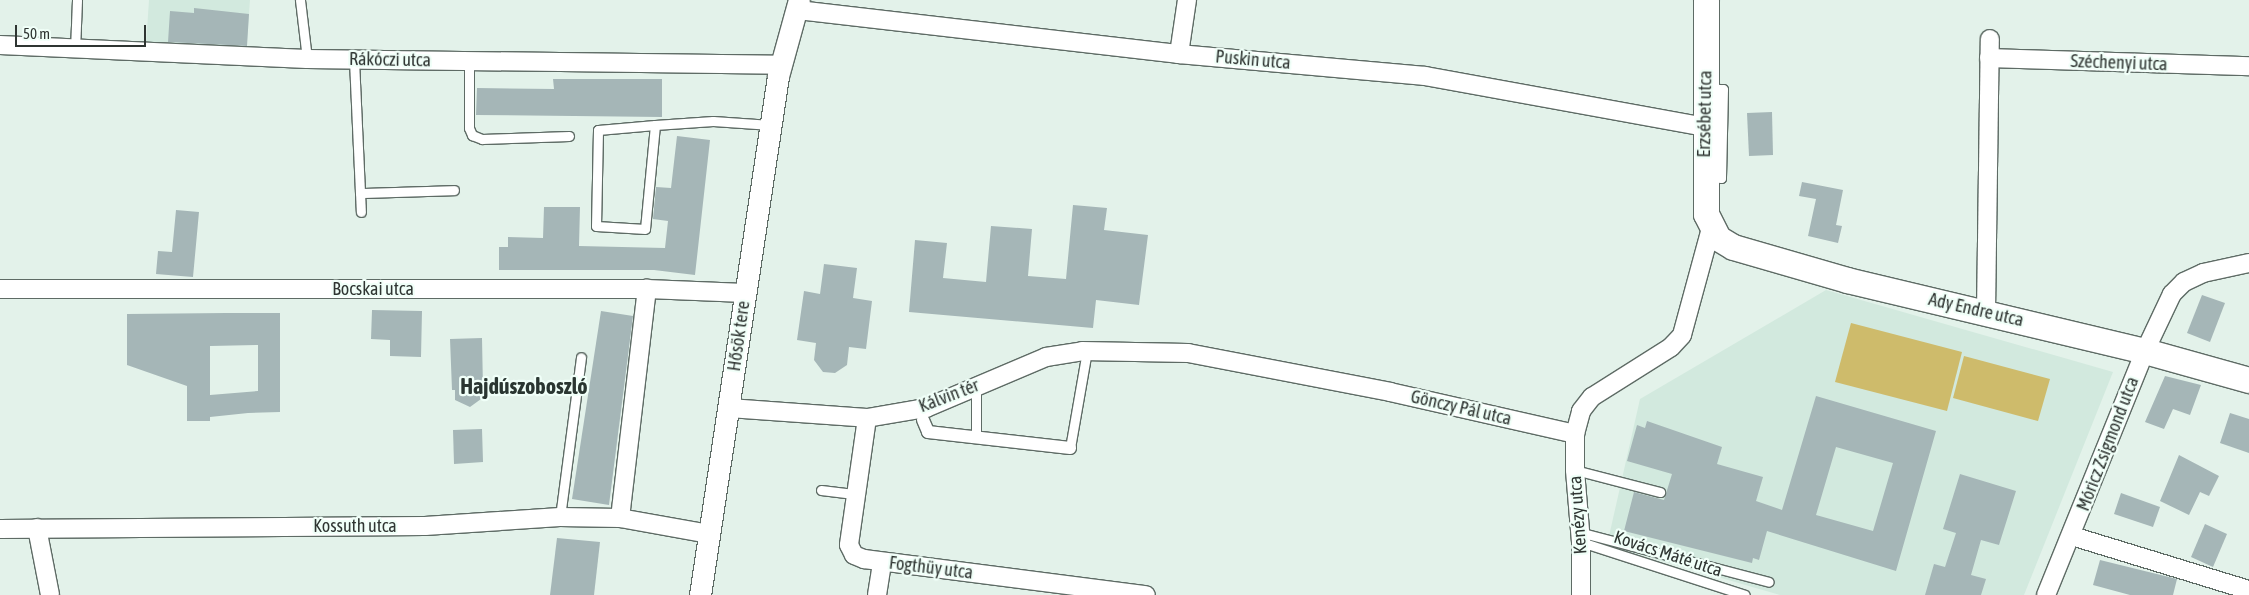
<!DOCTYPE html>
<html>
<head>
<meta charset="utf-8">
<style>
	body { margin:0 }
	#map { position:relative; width:2249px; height:595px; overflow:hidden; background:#e3f2ea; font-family:"Asap Condensed",sans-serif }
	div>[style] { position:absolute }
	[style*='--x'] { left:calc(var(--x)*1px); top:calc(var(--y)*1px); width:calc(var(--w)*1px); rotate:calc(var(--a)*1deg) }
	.built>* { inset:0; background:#d2e9de }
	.green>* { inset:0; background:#cebb6b }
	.building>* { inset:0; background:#a5b6b7 }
	.roads { filter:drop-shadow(1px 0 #5e6b65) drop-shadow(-1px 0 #5e6b65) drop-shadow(0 1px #5e6b65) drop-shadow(0 -1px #5e6b65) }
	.service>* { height:9px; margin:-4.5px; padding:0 4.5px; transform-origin:4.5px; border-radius:4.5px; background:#fff }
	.pedestrian>* { height:12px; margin:-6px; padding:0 6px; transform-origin:6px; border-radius:6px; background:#fff }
	.minor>* { height:18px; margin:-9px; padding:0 9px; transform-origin:9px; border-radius:9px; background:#fff }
	.tertiary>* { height:21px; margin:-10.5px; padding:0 10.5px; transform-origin:10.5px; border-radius:10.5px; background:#fff }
	.secondary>* { height:25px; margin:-12.5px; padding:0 12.5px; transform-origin:12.5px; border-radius:12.5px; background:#fff }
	span { translate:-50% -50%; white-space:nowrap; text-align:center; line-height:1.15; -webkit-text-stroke:4.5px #f0fff8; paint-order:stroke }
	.street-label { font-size:18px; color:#2f3532 }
	.district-label { font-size:22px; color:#2a3631; font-weight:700 }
	.scale { position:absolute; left:15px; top:25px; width:131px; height:22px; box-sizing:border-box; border:2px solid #2f3532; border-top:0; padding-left:6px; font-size:15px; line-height:18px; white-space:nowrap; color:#2f3532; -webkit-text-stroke:4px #f0fff8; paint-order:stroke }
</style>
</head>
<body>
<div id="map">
	<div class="built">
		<div style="clip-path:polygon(149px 0,250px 0,246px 53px,146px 45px)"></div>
		<div style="clip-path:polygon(1826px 290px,2113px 372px,2024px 595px,1780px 595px,1607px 545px,1640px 399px)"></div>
	</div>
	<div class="green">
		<div style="clip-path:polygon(1851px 323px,1962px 352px,1947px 411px,1835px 382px)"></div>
		<div style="clip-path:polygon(1964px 356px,2050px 379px,2038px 421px,1953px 398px)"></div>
	</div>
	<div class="building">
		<div style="clip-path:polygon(194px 8px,249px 14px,247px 46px,168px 42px,170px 11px,194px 13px)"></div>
		<div style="clip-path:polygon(553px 79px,662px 79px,662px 117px,476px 115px,477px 88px,554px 89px)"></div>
		<div style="clip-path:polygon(1772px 112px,1773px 155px,1749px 156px,1747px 113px)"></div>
		<div style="clip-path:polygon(677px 136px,710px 140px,695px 275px,654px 270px,499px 270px,499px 247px,508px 247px,508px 237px,543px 238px,544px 207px,580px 207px,579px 246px,665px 248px,668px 221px,653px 219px,656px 187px,671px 188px)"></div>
		<div style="clip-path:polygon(1802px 182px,1843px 190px,1836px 225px,1842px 226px,1838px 243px,1808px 236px,1816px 199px,1799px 196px)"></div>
		<div style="clip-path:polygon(1073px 205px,1107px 208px,1104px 230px,1148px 235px,1139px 305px,1096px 300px,1093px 328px,909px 312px,915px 240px,947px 243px,943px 278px,986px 282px,991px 226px,1032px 229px,1028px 276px,1066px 279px)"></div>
		<div style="clip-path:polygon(176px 210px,199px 212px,193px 277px,156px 274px,158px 251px,172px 252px)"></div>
		<div style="clip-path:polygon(824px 264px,857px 268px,853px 298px,872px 301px,866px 349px,849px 347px,847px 365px,835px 373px,823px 372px,814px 360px,816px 343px,797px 340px,804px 291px,820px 294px)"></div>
		<div style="clip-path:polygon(2202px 295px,2225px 303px,2210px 342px,2187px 333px)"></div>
		<div style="clip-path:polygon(372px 310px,422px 311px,421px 357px,390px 356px,390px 340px,371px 339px)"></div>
		<div style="clip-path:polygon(601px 311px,633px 316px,609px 505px,572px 499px)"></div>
		<div style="clip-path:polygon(evenodd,226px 313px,280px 313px,280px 412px,248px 413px,210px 417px,210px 421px,187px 421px,187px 386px,127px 365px,127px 314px,226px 313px,258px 345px,258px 391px,210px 395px,210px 346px,258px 345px)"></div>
		<div style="clip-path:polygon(482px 338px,483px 389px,480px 389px,481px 399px,470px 407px,455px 400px,455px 390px,452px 390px,450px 339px)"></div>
		<div style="clip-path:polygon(2165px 376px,2201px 385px,2190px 415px,2173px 409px,2164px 429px,2145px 422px)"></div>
		<div style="clip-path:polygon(evenodd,1816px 396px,1936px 431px,1896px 571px,1767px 531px,1759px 560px,1753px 558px,1752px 563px,1624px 531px,1634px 492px,1664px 500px,1672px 474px,1627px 461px,1637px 425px,1645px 428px,1647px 421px,1722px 447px,1717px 464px,1763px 477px,1756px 501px,1782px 510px,1816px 396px,1836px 447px,1893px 463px,1873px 531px,1816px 515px,1836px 447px)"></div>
		<div style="clip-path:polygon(2230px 413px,2249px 419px,2249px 453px,2220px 443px)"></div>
		<div style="clip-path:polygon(482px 429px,483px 462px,454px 464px,453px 430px)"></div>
		<div style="clip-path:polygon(2179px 455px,2219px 476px,2209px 496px,2200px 492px,2189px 515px,2160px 501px)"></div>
		<div style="clip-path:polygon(1960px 474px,2016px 491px,1999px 545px,1981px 540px,1971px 575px,1986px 579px,1981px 595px,1925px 595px,1934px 564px,1945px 567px,1956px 533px,1943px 529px)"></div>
		<div style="clip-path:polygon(2121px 493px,2160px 507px,2153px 527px,2114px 514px)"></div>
		<div style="clip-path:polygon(2205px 524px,2227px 534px,2213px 567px,2191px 557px)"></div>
		<div style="clip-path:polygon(557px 538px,600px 542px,594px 595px,550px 595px)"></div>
		<div style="clip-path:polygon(2100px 560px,2177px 579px,2173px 595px,2130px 595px,2093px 585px)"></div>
	</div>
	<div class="roads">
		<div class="service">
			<div style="--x:300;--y:0;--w:59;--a:83.2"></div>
			<div style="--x:75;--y:50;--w:50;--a:-87.7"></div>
			<div style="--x:354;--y:60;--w:152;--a:87.4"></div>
			<div style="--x:469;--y:61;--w:67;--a:90"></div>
			<div style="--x:469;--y:128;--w:8;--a:67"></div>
			<div style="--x:472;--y:135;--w:11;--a:22"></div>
			<div style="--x:482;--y:139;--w:87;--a:-2"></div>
			<div style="--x:1707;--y:88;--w:16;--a:4"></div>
			<div style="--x:1723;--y:89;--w:89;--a:91.3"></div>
			<div style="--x:1721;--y:178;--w:14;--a:-172"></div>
			<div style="--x:655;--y:125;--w:104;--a:95.5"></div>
			<div style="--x:645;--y:229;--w:49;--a:-176.5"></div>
			<div style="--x:596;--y:226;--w:96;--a:-88.8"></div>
			<div style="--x:598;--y:130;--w:57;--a:-5"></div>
			<div style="--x:655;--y:125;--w:58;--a:-3.9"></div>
			<div style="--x:713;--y:121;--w:58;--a:3.9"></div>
			<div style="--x:360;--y:193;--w:94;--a:-1.8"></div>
			<div style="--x:976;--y:437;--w:51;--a:-90"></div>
			<div style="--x:1070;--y:448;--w:98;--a:-80.1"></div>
			<div style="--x:1575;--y:470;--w:88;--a:14.5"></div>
			<div style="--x:821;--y:490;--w:35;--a:7"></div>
			<div style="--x:560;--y:517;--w:161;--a:-82.5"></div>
			<div style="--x:1579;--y:532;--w:196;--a:14.7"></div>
			<div style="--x:1581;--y:542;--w:172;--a:17.9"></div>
		</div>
		<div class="pedestrian">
			<div style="--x:923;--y:420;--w:13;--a:67"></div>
			<div style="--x:928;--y:432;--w:143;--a:6.4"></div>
		</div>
		<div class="minor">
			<div style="--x:798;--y:10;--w:384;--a:6.6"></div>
			<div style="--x:1179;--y:54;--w:247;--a:5.1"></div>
			<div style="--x:1425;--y:76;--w:285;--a:10.3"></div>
			<div style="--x:0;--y:45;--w:307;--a:2.6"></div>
			<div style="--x:307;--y:59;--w:474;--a:0.7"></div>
			<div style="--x:1179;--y:54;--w:55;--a:-81.6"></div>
			<div style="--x:1989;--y:58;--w:260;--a:1.8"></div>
			<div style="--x:0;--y:289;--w:647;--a:0"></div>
			<div style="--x:647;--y:289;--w:98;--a:2.3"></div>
			<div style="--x:1986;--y:312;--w:273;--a:-89.2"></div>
			<div style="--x:729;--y:408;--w:138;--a:4.1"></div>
			<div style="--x:867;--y:418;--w:60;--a:-9.6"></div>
			<div style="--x:926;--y:408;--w:130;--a:-23"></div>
			<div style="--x:1046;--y:357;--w:36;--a:-9"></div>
			<div style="--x:1082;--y:351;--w:106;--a:1.1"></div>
			<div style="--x:1188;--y:353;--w:206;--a:10.9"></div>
			<div style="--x:1390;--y:392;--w:190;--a:12.8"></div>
			<div style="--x:867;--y:418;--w:128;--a:98.1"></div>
			<div style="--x:849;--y:545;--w:11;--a:63"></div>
			<div style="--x:854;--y:555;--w:11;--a:22"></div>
			<div style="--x:864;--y:559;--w:284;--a:7.3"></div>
			<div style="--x:620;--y:518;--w:231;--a:-83.3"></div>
			<div style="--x:37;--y:528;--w:68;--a:79"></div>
			<div style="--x:0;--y:529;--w:425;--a:-0.4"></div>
			<div style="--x:425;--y:526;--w:135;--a:-3.8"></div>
			<div style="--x:560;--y:517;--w:60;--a:1"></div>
			<div style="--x:620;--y:518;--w:90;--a:10.2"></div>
			<div style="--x:2072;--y:536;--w:185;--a:17"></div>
			<div style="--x:877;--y:595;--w:33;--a:-81"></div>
			<div style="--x:1581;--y:595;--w:53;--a:-90"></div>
			<div style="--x:1581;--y:542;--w:72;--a:-94.8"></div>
			<div style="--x:1575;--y:470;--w:36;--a:-90"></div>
			<div style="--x:1575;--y:434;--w:24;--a:-75"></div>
			<div style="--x:1581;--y:411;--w:18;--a:-52"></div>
			<div style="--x:1592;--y:397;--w:93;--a:-32.3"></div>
			<div style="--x:1671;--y:347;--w:16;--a:-47"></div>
			<div style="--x:1682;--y:335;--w:111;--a:-74.8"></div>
			<div style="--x:2046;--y:595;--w:263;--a:-67.9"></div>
			<div style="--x:2145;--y:351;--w:63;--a:-64.7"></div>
			<div style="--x:2172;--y:294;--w:17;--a:-45"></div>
			<div style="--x:2184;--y:282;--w:21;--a:-25"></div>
			<div style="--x:2203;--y:273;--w:47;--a:-12.3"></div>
		</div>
		<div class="tertiary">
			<div style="--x:700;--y:595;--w:525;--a:-81.45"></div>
			<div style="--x:778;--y:76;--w:79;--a:-74.6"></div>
		</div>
		<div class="secondary">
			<div style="--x:1706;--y:0;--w:214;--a:90"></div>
			<div style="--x:1706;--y:214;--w:27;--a:63"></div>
			<div style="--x:1718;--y:238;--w:17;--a:31"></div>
			<div style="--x:1733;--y:247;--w:119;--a:16.1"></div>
			<div style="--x:1847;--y:280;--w:306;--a:13.4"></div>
			<div style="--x:2145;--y:351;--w:108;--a:15.6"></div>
		</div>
	</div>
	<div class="street-label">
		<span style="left:390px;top:60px;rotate:1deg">Rákóczi utca</span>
		<span style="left:1253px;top:60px;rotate:5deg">Puskin utca</span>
		<span style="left:2119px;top:63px;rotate:2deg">Széchenyi utca</span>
		<span style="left:1705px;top:114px;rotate:-89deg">Erzsébet utca</span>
		<span style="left:373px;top:289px">Bocskai utca</span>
		<span style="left:1976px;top:310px;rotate:13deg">Ady Endre utca</span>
		<span style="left:739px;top:336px;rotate:-82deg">Hősök tere</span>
		<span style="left:949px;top:396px;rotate:-21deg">Kálvin tér</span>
		<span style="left:1461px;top:408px;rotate:13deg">Gönczy Pál utca</span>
		<span style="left:2108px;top:444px;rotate:-69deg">Móricz Zsigmond utca</span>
		<span style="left:1578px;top:515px;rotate:-94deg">Kenézy utca</span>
		<span style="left:355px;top:526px">Kossuth utca</span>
		<span style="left:1668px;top:554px;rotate:18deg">Kovács Máté utca</span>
		<span style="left:931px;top:568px;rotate:7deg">Fogthüy utca</span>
	</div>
	<div class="district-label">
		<span style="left:524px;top:387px">Hajdúszoboszló</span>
	</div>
	<div class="scale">50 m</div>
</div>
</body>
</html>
